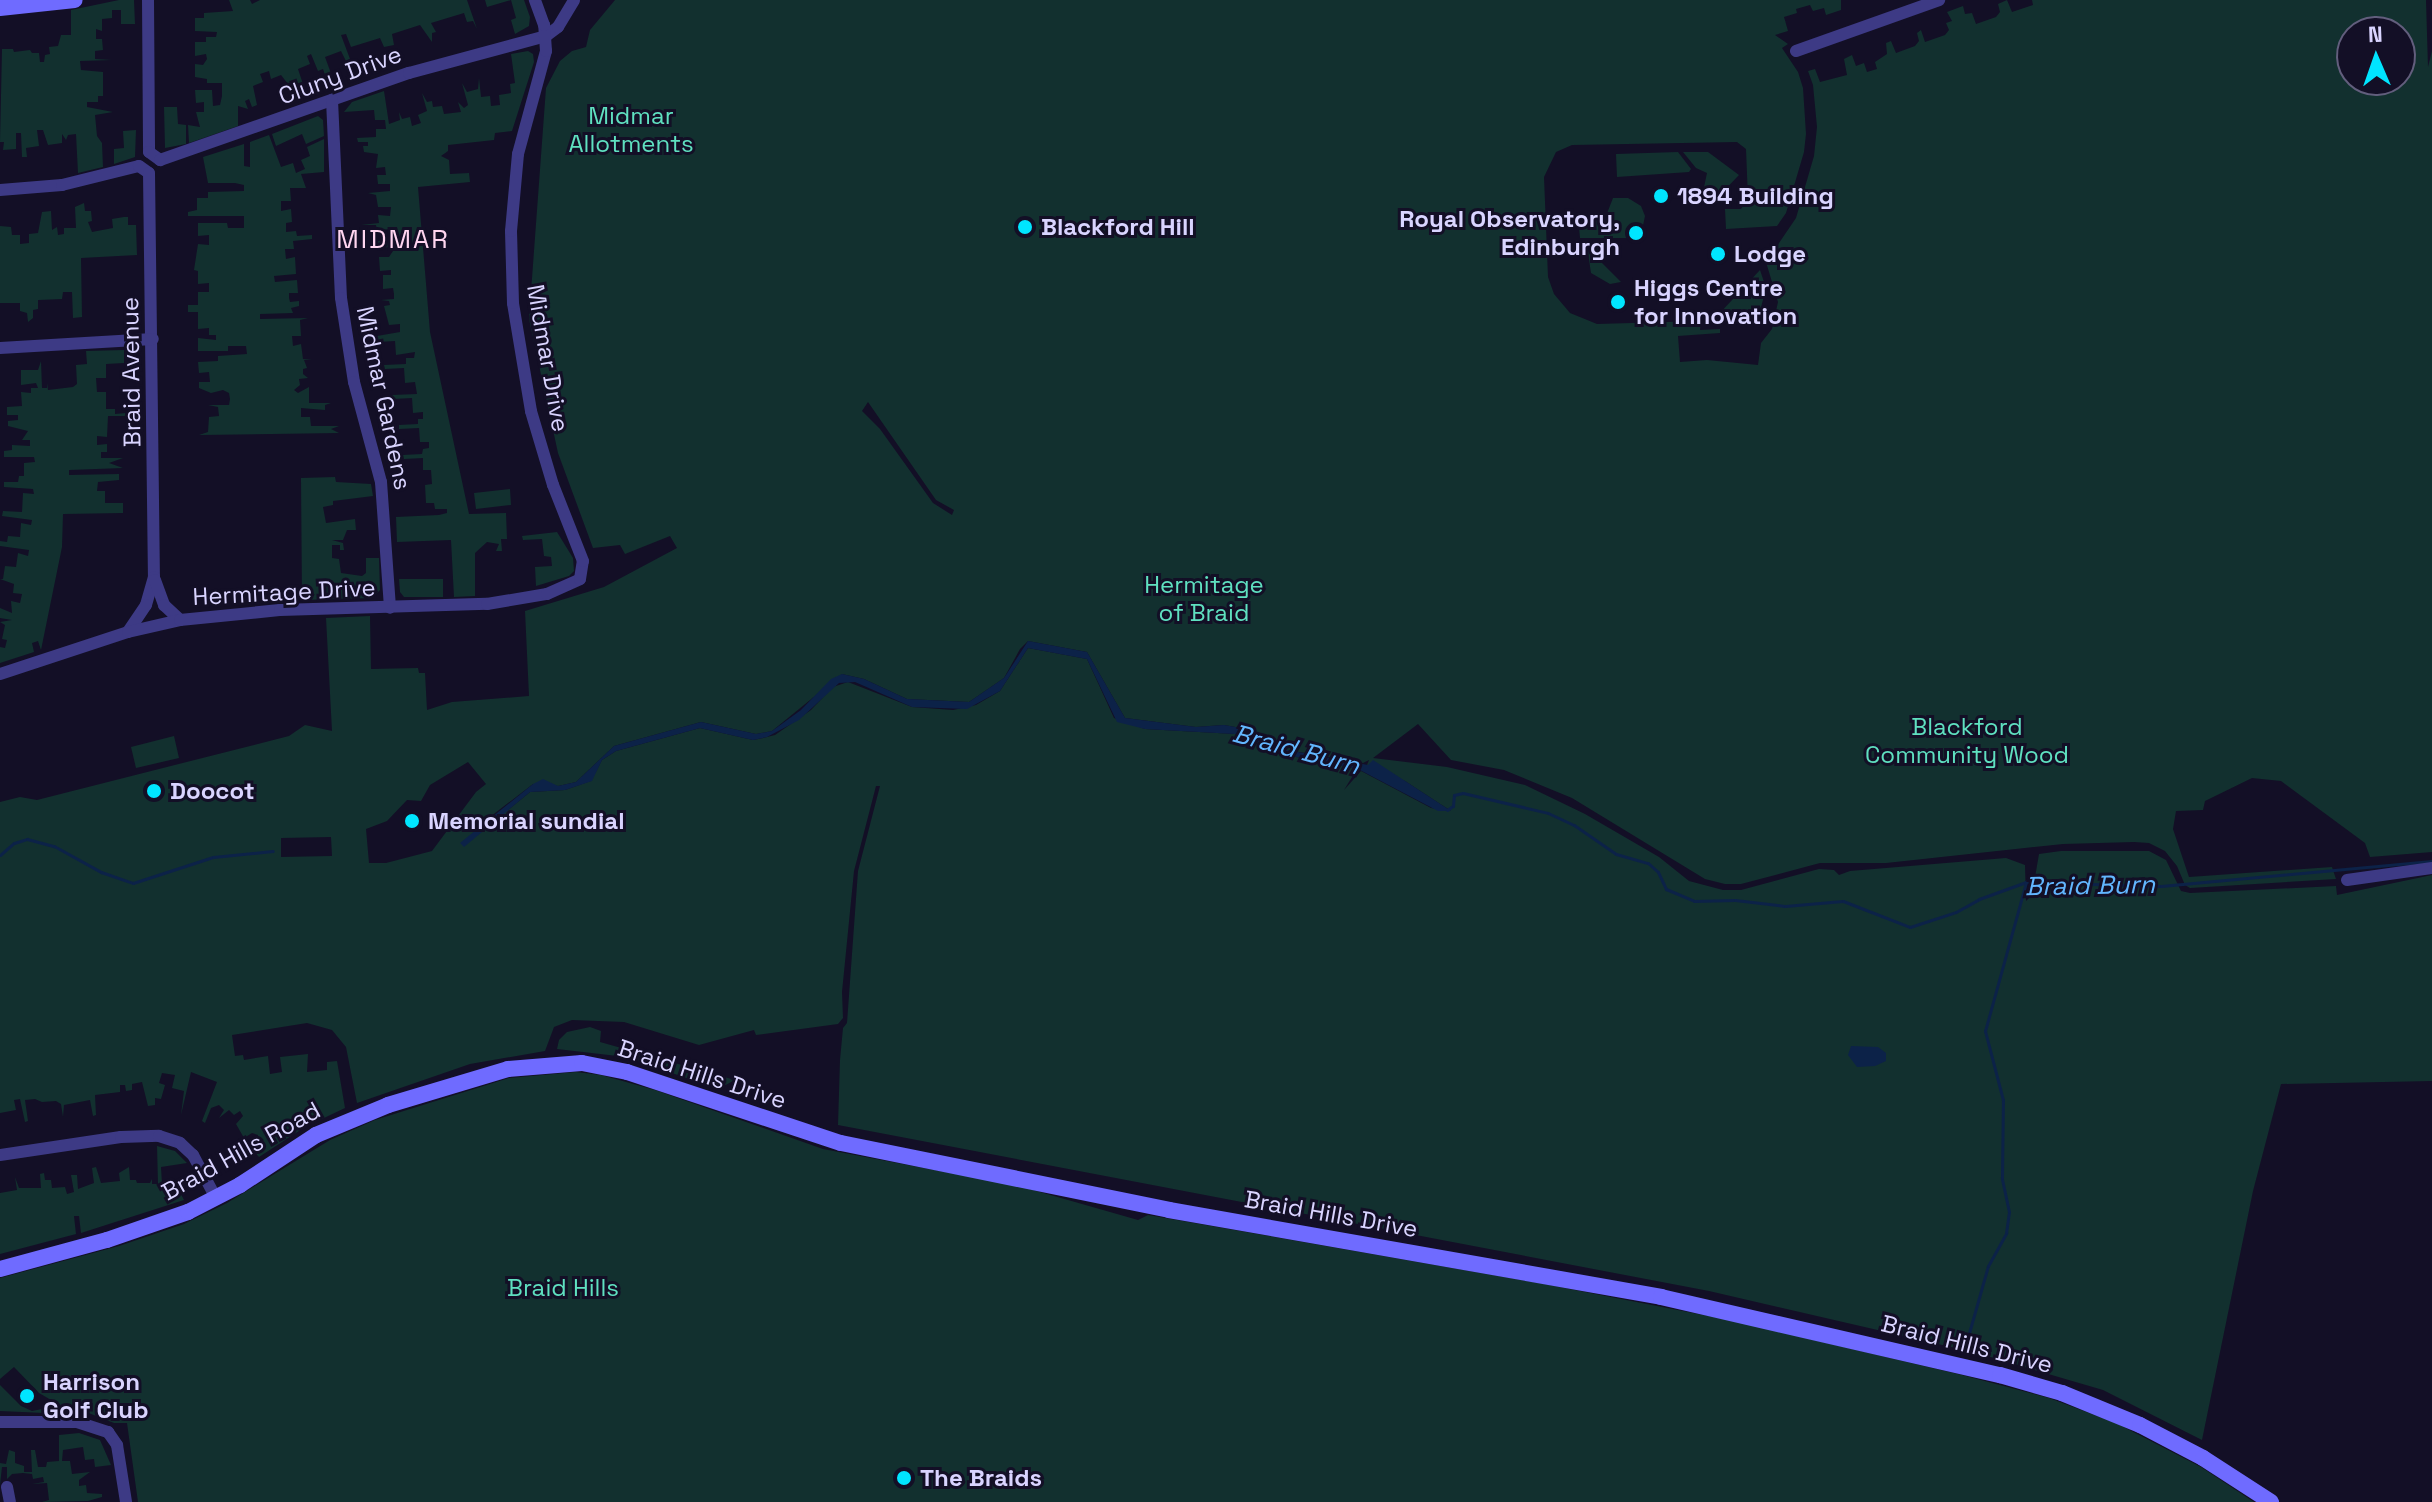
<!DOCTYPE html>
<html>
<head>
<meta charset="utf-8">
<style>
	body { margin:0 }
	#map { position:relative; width:2432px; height:1502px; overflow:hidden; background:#130f26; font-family:"Space Grotesk",sans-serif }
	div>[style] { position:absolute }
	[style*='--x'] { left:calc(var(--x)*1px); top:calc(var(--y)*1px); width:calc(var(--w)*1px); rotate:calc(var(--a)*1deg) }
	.green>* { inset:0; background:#12302f }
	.water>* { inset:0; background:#0c2248 }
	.stream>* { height:3px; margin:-1.5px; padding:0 1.5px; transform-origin:1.5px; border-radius:1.5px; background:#0c2248 }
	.street>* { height:12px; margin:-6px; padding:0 6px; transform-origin:6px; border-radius:6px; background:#3d3a85 }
	.secondary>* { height:16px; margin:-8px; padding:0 8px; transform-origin:8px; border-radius:8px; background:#6f6bff }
	.dots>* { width:22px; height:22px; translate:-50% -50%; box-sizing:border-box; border:4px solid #130f26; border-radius:50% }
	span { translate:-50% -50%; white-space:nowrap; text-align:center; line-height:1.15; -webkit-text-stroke:6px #130f26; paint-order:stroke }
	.street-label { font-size:24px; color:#d9d4ff }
	.park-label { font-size:24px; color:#5fe0c0 }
	.poi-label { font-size:24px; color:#d9d4ff; font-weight:700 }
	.left { translate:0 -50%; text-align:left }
	.right { translate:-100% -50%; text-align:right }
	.neighbourhood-label { font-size:26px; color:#ffd6f0; letter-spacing:2px }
	.water-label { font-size:26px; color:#62b6ff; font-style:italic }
	.north { position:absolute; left:2336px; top:16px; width:80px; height:80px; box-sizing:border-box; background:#130f26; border:2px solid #625e7d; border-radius:50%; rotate:358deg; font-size:22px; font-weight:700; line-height:32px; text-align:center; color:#d9d4ff }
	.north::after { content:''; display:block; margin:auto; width:28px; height:36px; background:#00e5ff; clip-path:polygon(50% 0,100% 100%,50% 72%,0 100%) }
</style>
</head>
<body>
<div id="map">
	<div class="green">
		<div style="clip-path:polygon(119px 0,134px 0,135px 24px,121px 24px,121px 10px,112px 10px,112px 18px,102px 19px,102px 31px,96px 29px,96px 39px,102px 39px,103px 50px,95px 51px,95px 59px,112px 60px,80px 61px,81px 70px,103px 72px,103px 96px,98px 96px,98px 102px,87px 102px,87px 107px,113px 112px,95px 115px,97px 136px,102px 143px,103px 167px,78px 173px,76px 134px,68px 135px,66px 140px,62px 134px,62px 143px,48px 145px,43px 130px,37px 130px,39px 146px,26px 148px,27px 157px,22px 157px,21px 133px,16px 133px,16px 149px,3px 150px,4px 142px,0 142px,2px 49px,13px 49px,14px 52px,30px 50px,32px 53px,39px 53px,40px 62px,44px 62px,45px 55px,50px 54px,49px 47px,58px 46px,61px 35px,71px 35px,71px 10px)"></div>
		<div style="clip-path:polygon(229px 0,250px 0,252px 4px,260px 0,467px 0,477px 29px,473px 21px,467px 22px,464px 13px,431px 23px,436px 32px,432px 33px,432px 42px,420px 25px,392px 34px,394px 45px,384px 47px,380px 38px,351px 47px,346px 34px,341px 35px,350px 59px,346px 61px,341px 51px,325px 57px,332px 76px,326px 78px,323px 69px,318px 71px,311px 54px,307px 56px,310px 64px,298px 69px,304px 87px,298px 89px,294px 80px,288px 84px,281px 75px,271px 79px,269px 71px,260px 74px,263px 82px,253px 86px,257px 105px,252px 107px,249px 99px,245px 101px,248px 109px,238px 106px,238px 126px,189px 143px,188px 125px,200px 127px,196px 112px,204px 112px,204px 102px,196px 103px,195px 90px,212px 90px,213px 106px,220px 105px,222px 96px,222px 83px,207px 83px,207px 79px,195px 77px,195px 64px,203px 65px,207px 59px,206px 54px,195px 56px,195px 42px,206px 42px,206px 37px,216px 37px,217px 32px,195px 31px,195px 18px,204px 18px,204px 13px,233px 11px)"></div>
		<div style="clip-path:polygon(485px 0,524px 0,530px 17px,529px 26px,515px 34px,511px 20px,516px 18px,511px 0,487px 7px)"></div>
		<div style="clip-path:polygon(evenodd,615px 0,1841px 0,1841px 10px,1826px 15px,1824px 8px,1813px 11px,1810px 5px,1796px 9px,1797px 13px,1784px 17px,1788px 31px,1775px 35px,1788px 44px,1782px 48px,1798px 72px,1803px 88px,1806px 134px,1804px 152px,1786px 213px,1777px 226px,1726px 229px,1725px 209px,1741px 209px,1748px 199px,1746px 149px,1737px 142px,1572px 145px,1556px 152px,1544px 177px,1548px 277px,1554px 294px,1570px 313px,1597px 324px,1701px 321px,1700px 330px,1720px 329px,1720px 333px,1678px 336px,1680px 362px,1707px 360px,1758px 365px,1761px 343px,1772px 329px,1778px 302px,1766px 262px,1796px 218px,1814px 156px,1817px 127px,1813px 85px,1808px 71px,1815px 69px,1820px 82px,1847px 75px,1844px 59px,1852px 55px,1856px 66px,1864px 63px,1867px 72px,1877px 69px,1875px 62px,1887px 54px,1886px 43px,1891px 41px,1896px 53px,1915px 46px,1919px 41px,1917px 33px,1921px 30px,1925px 42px,1945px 35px,1949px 30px,1946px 23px,1952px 21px,1947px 12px,1963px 6px,1965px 14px,1972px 13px,1976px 24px,1996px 17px,2000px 12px,1998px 4px,2007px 0,2012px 12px,2033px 5px,2032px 0,2426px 0,2428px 67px,2432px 51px,2432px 852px,2370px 857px,2365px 843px,2281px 781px,2252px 778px,2205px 801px,2203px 810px,2176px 811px,2173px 829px,2189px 877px,2332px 867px,2336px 879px,2190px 888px,2185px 885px,2177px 866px,2165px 851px,2149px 843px,2134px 842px,2063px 844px,1886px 863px,1820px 863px,1741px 884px,1725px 884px,1705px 879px,1572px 798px,1504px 770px,1451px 760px,1418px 724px,1373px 758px,1447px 767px,1525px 785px,1585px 814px,1659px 857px,1689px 881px,1723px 890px,1741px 890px,1819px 869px,1834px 870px,1839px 875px,1850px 871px,2006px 858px,2025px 865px,2026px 901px,2032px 895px,2039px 854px,2061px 851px,2149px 851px,2166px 860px,2181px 891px,2190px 893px,2336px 886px,2337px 895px,2432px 875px,2432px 1081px,2281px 1084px,2253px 1191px,2202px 1440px,2103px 1390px,1977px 1353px,1709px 1291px,838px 1125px,840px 1060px,843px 1028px,847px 1023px,858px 871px,880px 786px,876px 786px,854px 871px,842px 992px,843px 1018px,838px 1024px,756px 1035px,754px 1030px,699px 1045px,624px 1022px,572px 1020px,554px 1027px,545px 1051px,470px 1064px,357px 1103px,346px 1047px,332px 1030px,307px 1023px,232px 1035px,235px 1056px,243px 1055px,244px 1060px,268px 1056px,270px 1074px,282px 1072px,280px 1057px,308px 1054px,307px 1072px,327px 1070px,327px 1062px,337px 1061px,345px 1108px,305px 1127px,259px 1157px,250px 1147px,257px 1141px,258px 1135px,252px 1133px,244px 1138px,236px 1124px,243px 1116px,240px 1111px,234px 1115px,229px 1110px,219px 1118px,224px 1110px,219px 1105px,211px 1108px,205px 1123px,202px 1121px,217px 1082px,191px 1072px,181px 1115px,184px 1091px,172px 1088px,175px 1075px,162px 1073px,159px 1083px,165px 1085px,161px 1099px,155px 1098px,155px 1105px,148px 1106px,142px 1082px,132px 1084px,132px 1090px,126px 1091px,125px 1085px,120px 1085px,120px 1092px,95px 1095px,96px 1115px,93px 1116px,90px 1100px,64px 1105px,63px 1117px,61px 1104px,56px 1101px,42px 1102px,35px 1099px,25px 1100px,28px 1121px,25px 1122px,20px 1099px,14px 1100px,16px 1110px,0 1113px,0 802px,20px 797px,37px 800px,289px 736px,305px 725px,332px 731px,326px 618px,370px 616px,371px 669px,418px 668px,419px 673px,425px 673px,427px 710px,452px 702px,529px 696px,525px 611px,604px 587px,677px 548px,670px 536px,625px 554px,620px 545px,593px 548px,558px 453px,529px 319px,546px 88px,560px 61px,572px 51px,586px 47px,590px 30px,615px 0,2352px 32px,2400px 32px,2400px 80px,2352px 80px,2352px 32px,615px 0,868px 402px,936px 500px,954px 510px,952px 515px,933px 503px,880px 429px,862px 411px,868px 402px,615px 0,1028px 641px,1087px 652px,1125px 718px,1196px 727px,1224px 725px,1252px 730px,1282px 749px,1363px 763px,1369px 760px,1367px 765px,1405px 781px,1451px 811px,1431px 808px,1361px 771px,1344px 790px,1357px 769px,1271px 752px,1257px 741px,1235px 734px,1145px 729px,1114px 718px,1087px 659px,1028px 648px,1000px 691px,976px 705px,953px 710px,912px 707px,848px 682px,833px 687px,811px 710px,775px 735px,763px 738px,753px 740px,700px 728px,616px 751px,602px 760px,591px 781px,565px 790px,530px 792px,464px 846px,486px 820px,533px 784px,558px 786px,576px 782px,614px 746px,701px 722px,756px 734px,772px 731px,842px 674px,864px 679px,907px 699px,969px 702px,1004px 678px,1020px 649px,1028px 641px,615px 0,468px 762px,486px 784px,476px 792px,432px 851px,386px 863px,369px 863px,366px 829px,387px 821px,407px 800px,421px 801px,430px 785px,468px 762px,615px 0,331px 837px,332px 856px,281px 857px,281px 838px,331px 837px)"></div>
		<div style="clip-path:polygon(528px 51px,533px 54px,534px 62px,512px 131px,495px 133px,494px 140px,448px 145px,448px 151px,441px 156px,449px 160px,450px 174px,469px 173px,470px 182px,418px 187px,430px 332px,469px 514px,506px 513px,507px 539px,501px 539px,502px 551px,496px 551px,499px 544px,487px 542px,475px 553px,475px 596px,454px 597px,451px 540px,397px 542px,396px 517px,439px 515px,447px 513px,447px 509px,435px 509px,434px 503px,426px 503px,425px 485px,432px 484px,431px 470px,423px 470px,423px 458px,404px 459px,403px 455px,422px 454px,423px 449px,429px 448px,429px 442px,420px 442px,419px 428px,399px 429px,399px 425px,418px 424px,418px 419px,423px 419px,423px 412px,413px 413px,412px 398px,393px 399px,392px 395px,417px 394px,415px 382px,405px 383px,404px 368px,385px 369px,384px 365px,406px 364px,406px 358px,414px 358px,415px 352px,396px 355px,395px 341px,378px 342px,377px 336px,400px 332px,400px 324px,389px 325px,384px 306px,390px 305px,389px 301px,381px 300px,394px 299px,394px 294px,393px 288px,383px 289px,383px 275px,391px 275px,391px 270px,380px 271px,379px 257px,389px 257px,393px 251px,392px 247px,378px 248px,378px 241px,393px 239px,393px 229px,377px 230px,376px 225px,361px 225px,379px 223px,378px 215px,390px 216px,391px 207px,378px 207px,376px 195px,368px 193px,390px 191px,390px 184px,378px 184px,377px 175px,386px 175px,385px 167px,376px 168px,378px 154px,364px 152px,363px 146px,368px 146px,368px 142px,358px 142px,357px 138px,376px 137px,376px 129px,386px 129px,385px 120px,375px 120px,374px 110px,344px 112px,352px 102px,384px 91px,389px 124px,400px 120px,399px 112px,402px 119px,410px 117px,412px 126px,421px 123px,418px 115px,427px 111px,422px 93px,427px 102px,432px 101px,433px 107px,442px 106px,444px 114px,461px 112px,458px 102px,464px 108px,468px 105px,462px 83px,467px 92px,478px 89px,479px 78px,481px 97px,490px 96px,491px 106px,500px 105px,499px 95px,511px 93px,510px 84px,515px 83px,511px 54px)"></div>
		<div style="clip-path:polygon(164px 107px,177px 107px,178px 124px,186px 125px,186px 144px,165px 148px)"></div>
		<div style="clip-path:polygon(318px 116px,323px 120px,324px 136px,306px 144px,302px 134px,276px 146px,272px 134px)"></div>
		<div style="clip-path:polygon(136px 130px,135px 157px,114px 164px,114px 149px,124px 148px,123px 131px)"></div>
		<div style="clip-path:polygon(269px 135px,281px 167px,293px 163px,296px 173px,305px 169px,301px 160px,310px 156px,307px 147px,324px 139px,324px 172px,301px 174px,306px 188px,290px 188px,291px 201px,281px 201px,281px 211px,291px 209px,292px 222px,286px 223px,286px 232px,296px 231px,297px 236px,312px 235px,312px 239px,293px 241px,294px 249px,285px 249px,286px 259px,295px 257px,296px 274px,274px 276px,275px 282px,297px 280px,298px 293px,289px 293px,289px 298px,290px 302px,299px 301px,299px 306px,291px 308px,293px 313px,260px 314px,260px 319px,308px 318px,300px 320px,301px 336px,292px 336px,293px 346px,301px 344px,303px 359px,312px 360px,304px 360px,307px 368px,303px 369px,303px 374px,308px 378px,299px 379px,300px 385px,294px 390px,298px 393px,309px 387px,309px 403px,331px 403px,325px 405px,325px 410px,301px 408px,301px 417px,310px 417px,311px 426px,339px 426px,331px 429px,339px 433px,199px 435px,208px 432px,209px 417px,219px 416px,218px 407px,208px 405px,229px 405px,230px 399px,229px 393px,223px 390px,211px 393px,199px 388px,199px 382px,210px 382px,209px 372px,199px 373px,198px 362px,218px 361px,218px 356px,247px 354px,246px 346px,228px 346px,228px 351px,198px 351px,198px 338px,216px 340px,216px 335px,209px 335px,209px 328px,198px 329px,198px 312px,188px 312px,188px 305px,198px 305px,198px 292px,209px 292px,209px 283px,198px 284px,198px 271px,194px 270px,198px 244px,209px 245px,209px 235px,198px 236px,198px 223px,227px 223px,228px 228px,244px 228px,244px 216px,188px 216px,188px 212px,197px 210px,197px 198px,208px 198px,208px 192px,244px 191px,244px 185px,235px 183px,208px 183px,203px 157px,244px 144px,244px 166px,250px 167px,250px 142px)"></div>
		<div style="clip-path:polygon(1678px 152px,1691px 169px,1689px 172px,1617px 177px,1616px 154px)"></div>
		<div style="clip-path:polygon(1683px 152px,1708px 152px,1739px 175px,1716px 199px,1694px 202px,1685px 195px,1703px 192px,1707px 173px,1696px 168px)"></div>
		<div style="clip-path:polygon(1613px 198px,1628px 198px,1641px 206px,1645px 216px,1641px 235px,1636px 238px,1580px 238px,1578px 217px,1606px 216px)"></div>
		<div style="clip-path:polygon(84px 203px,85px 211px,91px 211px,92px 221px,88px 222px,92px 232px,113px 228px,112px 219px,124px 217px,128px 217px,128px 225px,136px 225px,137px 255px,81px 258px,82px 317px,73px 318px,72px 292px,63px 292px,62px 299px,38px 300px,38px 309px,33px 310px,33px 318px,28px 322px,27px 313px,20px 311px,20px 303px,0 303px,0 226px,11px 227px,12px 235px,20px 235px,20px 244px,29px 243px,29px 234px,38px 233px,42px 212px,51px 211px,52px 230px,57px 227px,58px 235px,64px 234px,64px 228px,76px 228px,75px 207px)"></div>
		<div style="clip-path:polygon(1618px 245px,1601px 262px,1621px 282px,1610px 284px,1591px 273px,1587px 246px)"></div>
		<div style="clip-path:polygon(1760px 270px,1766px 288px,1757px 323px,1720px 321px,1719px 314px)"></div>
		<div style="clip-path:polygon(124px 350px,124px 363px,106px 364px,106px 378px,96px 378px,97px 392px,106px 392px,106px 409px,115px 409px,115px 414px,126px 413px,126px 416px,108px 416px,107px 437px,97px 436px,97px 445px,107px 444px,107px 452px,101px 452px,101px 458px,123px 458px,109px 463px,123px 468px,69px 470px,69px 475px,119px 474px,119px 480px,98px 482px,97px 491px,105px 491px,105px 503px,123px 503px,123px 513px,63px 514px,62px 547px,41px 650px,38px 641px,32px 643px,34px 652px,0 663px,0 647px,5px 648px,7px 640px,2px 639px,5px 625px,0 622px,12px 620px,0 618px,0 608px,12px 613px,11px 601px,20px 603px,22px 594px,13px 593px,14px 584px,0 579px,3px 579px,5px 566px,16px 567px,18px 553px,28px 556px,29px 550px,0 546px,0 541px,7px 542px,8px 536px,20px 537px,21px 523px,31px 525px,32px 520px,2px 516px,3px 511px,22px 512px,23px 493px,34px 494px,33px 489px,4px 487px,4px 482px,18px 482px,19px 476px,24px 476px,24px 463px,35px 462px,34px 457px,4px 457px,4px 451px,12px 450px,12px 445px,30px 446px,30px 440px,22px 440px,28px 431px,8px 426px,8px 421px,18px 420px,18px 415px,7px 415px,7px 407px,22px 406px,21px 392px,31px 393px,31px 388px,38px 388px,36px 383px,21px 385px,21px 370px,38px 370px,41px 361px,42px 388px,47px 388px,47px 383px,48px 390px,73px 387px,77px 384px,76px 365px,87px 364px,86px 351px)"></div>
		<div style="clip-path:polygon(335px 477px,336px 482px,371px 484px,373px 496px,333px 501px,333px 505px,323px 507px,326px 523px,355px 519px,356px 530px,347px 530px,343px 540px,332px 540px,343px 543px,344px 550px,340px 550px,340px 545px,332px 545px,332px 558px,339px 559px,341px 573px,362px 576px,366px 573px,366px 558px,379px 558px,380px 590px,373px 598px,302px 600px,301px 478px)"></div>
		<div style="clip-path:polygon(510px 489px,511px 505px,476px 509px,474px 493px)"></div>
		<div style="clip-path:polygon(557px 532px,573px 558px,574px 571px,569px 576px,536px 586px,535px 567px,552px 566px,551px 557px,544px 556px,542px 539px,523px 540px,522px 536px)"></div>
		<div style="clip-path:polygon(399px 579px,443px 579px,443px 597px,404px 597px,400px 592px)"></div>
		<div style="clip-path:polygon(174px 736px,179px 758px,136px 768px,131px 747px)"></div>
		<div style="clip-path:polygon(590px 1027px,601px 1031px,600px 1042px,735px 1080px,718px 1089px,626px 1057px,557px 1049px,559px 1040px,567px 1032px)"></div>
		<div style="clip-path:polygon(576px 1072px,601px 1075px,655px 1090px,823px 1149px,1019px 1186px,1138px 1220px,1148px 1215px,1544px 1284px,1729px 1320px,1962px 1375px,2049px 1398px,2116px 1423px,2201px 1467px,2254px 1502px,138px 1502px,127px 1423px,114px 1423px,86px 1412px,50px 1412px,58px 1404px,39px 1393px,14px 1367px,0 1379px,0 1278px,119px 1246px,184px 1224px,227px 1203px,330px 1140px,375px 1120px,509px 1078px)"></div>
		<div style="clip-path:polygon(157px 1146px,175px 1151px,187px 1163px,161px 1167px,162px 1184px,185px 1183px,179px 1190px,184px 1200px,81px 1233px,79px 1216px,74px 1216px,76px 1234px,0 1254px,0 1193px,17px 1190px,15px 1177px,19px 1188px,41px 1188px,40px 1174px,44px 1173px,45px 1180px,51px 1180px,52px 1188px,65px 1187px,67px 1194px,74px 1192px,71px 1175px,77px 1175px,78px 1189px,94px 1183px,92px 1168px,96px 1167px,101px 1183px,120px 1181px,119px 1173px,129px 1167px,130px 1180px,136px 1180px,137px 1183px,150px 1183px,152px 1179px,152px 1184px,158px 1184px)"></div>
		<div style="clip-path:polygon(0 1385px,21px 1406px,32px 1411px,42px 1409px,44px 1413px,0 1411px)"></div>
		<div style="clip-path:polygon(79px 1433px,100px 1440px,111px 1465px,95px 1467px,94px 1459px,85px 1460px,83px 1447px,63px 1450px,62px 1461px,70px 1461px,72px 1474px,90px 1472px,79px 1480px,79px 1486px,86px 1485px,87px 1493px,102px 1494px,102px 1497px,88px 1501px,42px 1502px,49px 1500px,47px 1483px,32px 1484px,44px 1482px,43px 1477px,33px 1479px,32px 1474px,23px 1473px,12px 1474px,7px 1479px,7px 1467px,2px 1467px,0 1485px,0 1463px,6px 1464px,9px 1450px,15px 1452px,15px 1463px,24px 1466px,24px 1472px,32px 1472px,31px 1450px,35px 1450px,38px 1467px,46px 1467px,47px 1462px,59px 1461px,59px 1435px)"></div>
	</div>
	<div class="water">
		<div style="clip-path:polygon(1028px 641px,1087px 652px,1125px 718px,1196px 727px,1224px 725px,1252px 730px,1282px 749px,1368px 765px,1373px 760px,1451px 811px,1438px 811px,1358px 769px,1271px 752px,1257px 741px,1235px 734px,1145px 729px,1117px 722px,1087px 659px,1028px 648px,1000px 691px,967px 709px,912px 707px,855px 682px,839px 683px,799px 720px,767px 737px,753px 740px,700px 728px,616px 751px,602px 760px,592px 781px,565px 790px,530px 792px,464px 847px,460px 843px,533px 784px,543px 779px,558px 786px,576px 782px,614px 746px,701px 722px,756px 734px,772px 731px,801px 710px,831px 679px,842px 674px,864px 679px,907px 699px,969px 702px,1004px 678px)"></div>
		<div style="clip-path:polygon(1851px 1046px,1878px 1047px,1886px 1053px,1886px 1061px,1875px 1066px,1857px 1067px,1848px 1055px)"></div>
	</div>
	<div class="stream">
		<div style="--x:1447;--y:810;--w:7;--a:-34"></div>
		<div style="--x:1453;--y:806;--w:11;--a:-85"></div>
		<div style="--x:1454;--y:795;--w:9;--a:-13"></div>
		<div style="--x:1463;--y:793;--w:87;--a:13.2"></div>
		<div style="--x:1548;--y:813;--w:29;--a:25"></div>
		<div style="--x:1574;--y:825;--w:51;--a:34.6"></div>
		<div style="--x:1616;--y:854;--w:33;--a:16"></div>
		<div style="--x:1648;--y:863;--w:13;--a:42"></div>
		<div style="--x:1658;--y:872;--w:19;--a:65"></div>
		<div style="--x:1666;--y:889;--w:30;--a:23"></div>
		<div style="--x:1694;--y:901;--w:41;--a:-1.4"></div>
		<div style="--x:1735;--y:900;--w:50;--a:6.8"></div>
		<div style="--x:1785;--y:906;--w:58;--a:-4.9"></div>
		<div style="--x:1843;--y:901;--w:72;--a:21.2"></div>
		<div style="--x:1910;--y:927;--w:48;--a:-18.1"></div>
		<div style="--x:1956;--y:912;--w:26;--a:-29"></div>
		<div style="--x:1979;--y:899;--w:50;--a:-19.9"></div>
		<div style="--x:2026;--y:882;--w:135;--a:1.7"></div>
		<div style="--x:2161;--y:886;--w:272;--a:-5.3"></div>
		<div style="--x:0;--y:855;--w:18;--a:-41"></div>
		<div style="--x:14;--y:843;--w:14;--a:-17"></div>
		<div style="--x:27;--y:839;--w:28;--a:15"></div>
		<div style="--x:54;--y:846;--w:54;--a:29"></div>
		<div style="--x:101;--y:872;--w:34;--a:19"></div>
		<div style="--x:133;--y:883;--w:84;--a:-18"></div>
		<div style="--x:213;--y:857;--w:60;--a:-5.7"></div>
		<div style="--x:1967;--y:1340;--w:77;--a:-74.2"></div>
		<div style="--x:1988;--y:1266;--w:38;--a:-61"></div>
		<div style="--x:2006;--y:1233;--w:21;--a:-82"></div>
		<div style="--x:2009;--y:1212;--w:35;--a:-102"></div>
		<div style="--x:2002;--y:1178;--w:78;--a:-89.3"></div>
		<div style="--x:2003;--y:1100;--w:71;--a:-104.6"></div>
		<div style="--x:1985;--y:1031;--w:155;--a:-74.6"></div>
	</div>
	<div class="street">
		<div style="--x:148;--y:0;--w:152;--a:89.6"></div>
		<div style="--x:149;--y:152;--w:14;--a:36"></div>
		<div style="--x:160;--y:160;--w:264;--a:-19.3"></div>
		<div style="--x:409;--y:73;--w:142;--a:-15.1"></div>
		<div style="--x:546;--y:36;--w:15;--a:-37"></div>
		<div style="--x:558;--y:27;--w:31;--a:-59"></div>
		<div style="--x:1796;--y:51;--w:152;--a:-19.6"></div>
		<div style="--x:332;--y:100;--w:198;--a:87.4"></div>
		<div style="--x:341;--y:298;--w:85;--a:81.2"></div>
		<div style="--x:354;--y:382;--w:104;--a:74.9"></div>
		<div style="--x:381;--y:482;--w:126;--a:85.9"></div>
		<div style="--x:0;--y:190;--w:62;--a:-4.6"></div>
		<div style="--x:62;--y:185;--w:79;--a:-13.9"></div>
		<div style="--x:139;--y:166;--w:12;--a:35"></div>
		<div style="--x:149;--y:173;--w:404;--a:89.3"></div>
		<div style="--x:154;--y:577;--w:29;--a:106"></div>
		<div style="--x:146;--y:605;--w:32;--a:124"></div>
		<div style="--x:0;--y:348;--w:153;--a:-3.4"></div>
		<div style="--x:155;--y:580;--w:27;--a:70"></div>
		<div style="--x:164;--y:605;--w:22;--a:43"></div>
		<div style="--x:0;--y:674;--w:135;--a:-18.2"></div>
		<div style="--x:128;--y:632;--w:53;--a:-13"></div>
		<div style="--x:180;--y:620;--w:100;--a:-5.7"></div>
		<div style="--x:280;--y:610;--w:207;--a:-1.7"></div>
		<div style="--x:487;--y:604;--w:61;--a:-9.5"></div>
		<div style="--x:547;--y:594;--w:36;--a:-24"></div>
		<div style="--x:580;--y:579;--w:18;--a:-81"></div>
		<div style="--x:583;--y:561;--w:82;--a:-111.5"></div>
		<div style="--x:553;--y:485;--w:77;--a:-106.6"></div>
		<div style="--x:531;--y:411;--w:109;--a:-99.5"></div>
		<div style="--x:513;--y:303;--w:72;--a:-91.6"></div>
		<div style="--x:511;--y:231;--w:77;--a:-84.8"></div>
		<div style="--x:518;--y:154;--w:107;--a:-74.8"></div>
		<div style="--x:546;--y:51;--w:26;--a:-94"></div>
		<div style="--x:544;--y:25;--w:27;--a:-110"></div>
		<div style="--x:2347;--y:880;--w:86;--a:-8"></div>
		<div style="--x:0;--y:1155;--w:122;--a:-8.5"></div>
		<div style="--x:121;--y:1137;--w:38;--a:-2"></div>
		<div style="--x:159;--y:1136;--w:22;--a:18"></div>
		<div style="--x:180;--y:1143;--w:18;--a:43"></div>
		<div style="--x:193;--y:1155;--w:49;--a:61.9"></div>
		<div style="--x:0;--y:1422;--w:77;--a:0"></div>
		<div style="--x:77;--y:1422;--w:33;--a:18"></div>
		<div style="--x:108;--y:1432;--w:16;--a:55"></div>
		<div style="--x:117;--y:1445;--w:58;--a:81"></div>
		<div style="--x:7;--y:1487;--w:15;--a:79"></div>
	</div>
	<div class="secondary">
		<div style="--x:0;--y:8;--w:75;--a:-6.1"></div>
		<div style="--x:0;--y:1269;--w:111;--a:-15.2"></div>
		<div style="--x:107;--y:1240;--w:86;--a:-19.1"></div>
		<div style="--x:188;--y:1212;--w:59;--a:-27.4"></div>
		<div style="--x:240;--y:1185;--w:91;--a:-33.3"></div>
		<div style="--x:316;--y:1135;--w:78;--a:-22.6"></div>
		<div style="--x:388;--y:1105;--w:125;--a:-16.7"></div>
		<div style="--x:508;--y:1069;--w:74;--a:-4.6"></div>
		<div style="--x:582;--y:1063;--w:46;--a:11.3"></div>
		<div style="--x:627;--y:1072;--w:225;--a:18.4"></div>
		<div style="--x:841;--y:1143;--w:335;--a:11.5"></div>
		<div style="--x:1169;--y:1210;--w:500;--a:10"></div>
		<div style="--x:1661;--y:1297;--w:348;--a:13"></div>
		<div style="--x:2000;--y:1375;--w:65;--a:16.2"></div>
		<div style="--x:2062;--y:1393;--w:84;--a:22.3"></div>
		<div style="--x:2140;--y:1425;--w:71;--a:27.6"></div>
		<div style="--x:2203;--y:1458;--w:81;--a:32.9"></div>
	</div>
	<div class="dots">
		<div style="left:1661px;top:196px;background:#00e5ff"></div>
		<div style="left:1025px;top:227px;background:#00e5ff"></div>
		<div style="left:1636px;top:233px;background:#00e5ff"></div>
		<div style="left:1718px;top:254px;background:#00e5ff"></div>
		<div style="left:1618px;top:302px;background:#00e5ff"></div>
		<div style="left:154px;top:791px;background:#00e5ff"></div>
		<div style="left:412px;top:821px;background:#00e5ff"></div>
		<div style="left:27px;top:1396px;background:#00e5ff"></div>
		<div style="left:904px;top:1478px;background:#00e5ff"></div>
	</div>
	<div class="street-label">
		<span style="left:340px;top:75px;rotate:-20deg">Cluny Drive</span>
		<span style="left:548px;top:358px;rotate:80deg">Midmar Drive</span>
		<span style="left:131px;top:372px;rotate:-91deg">Braid Avenue</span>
		<span style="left:384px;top:398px;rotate:78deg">Midmar Gardens</span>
		<span style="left:284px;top:592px;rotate:-3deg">Hermitage Drive</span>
		<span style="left:702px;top:1074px;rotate:18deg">Braid Hills Drive</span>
		<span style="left:241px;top:1151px;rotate:-29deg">Braid Hills Road</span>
		<span style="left:1331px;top:1214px;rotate:10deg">Braid Hills Drive</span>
		<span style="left:1967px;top:1344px;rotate:14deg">Braid Hills Drive</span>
	</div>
	<div class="park-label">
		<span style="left:631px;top:130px">Midmar<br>Allotments</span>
		<span style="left:1204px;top:599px">Hermitage<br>of Braid</span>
		<span style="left:1967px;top:741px">Blackford<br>Community Wood</span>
		<span style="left:563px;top:1288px">Braid Hills</span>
	</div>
	<div class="poi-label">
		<span class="left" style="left:1677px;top:196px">1894 Building</span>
		<span class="right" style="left:1620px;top:233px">Royal Observatory,<br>Edinburgh</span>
		<span class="left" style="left:1041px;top:227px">Blackford Hill</span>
		<span class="left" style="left:1734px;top:254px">Lodge</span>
		<span class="left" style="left:1634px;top:302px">Higgs Centre<br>for Innovation</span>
		<span class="left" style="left:170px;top:791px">Doocot</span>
		<span class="left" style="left:428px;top:821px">Memorial sundial</span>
		<span class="left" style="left:43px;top:1396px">Harrison<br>Golf Club</span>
		<span class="left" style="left:920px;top:1478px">The Braids</span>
	</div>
	<div class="neighbourhood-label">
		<span style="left:393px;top:240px">MIDMAR</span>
	</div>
	<div class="water-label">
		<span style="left:1296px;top:750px;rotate:15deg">Braid Burn</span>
		<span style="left:2090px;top:886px;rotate:-1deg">Braid Burn</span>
	</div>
	<div class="north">N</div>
</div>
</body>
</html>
